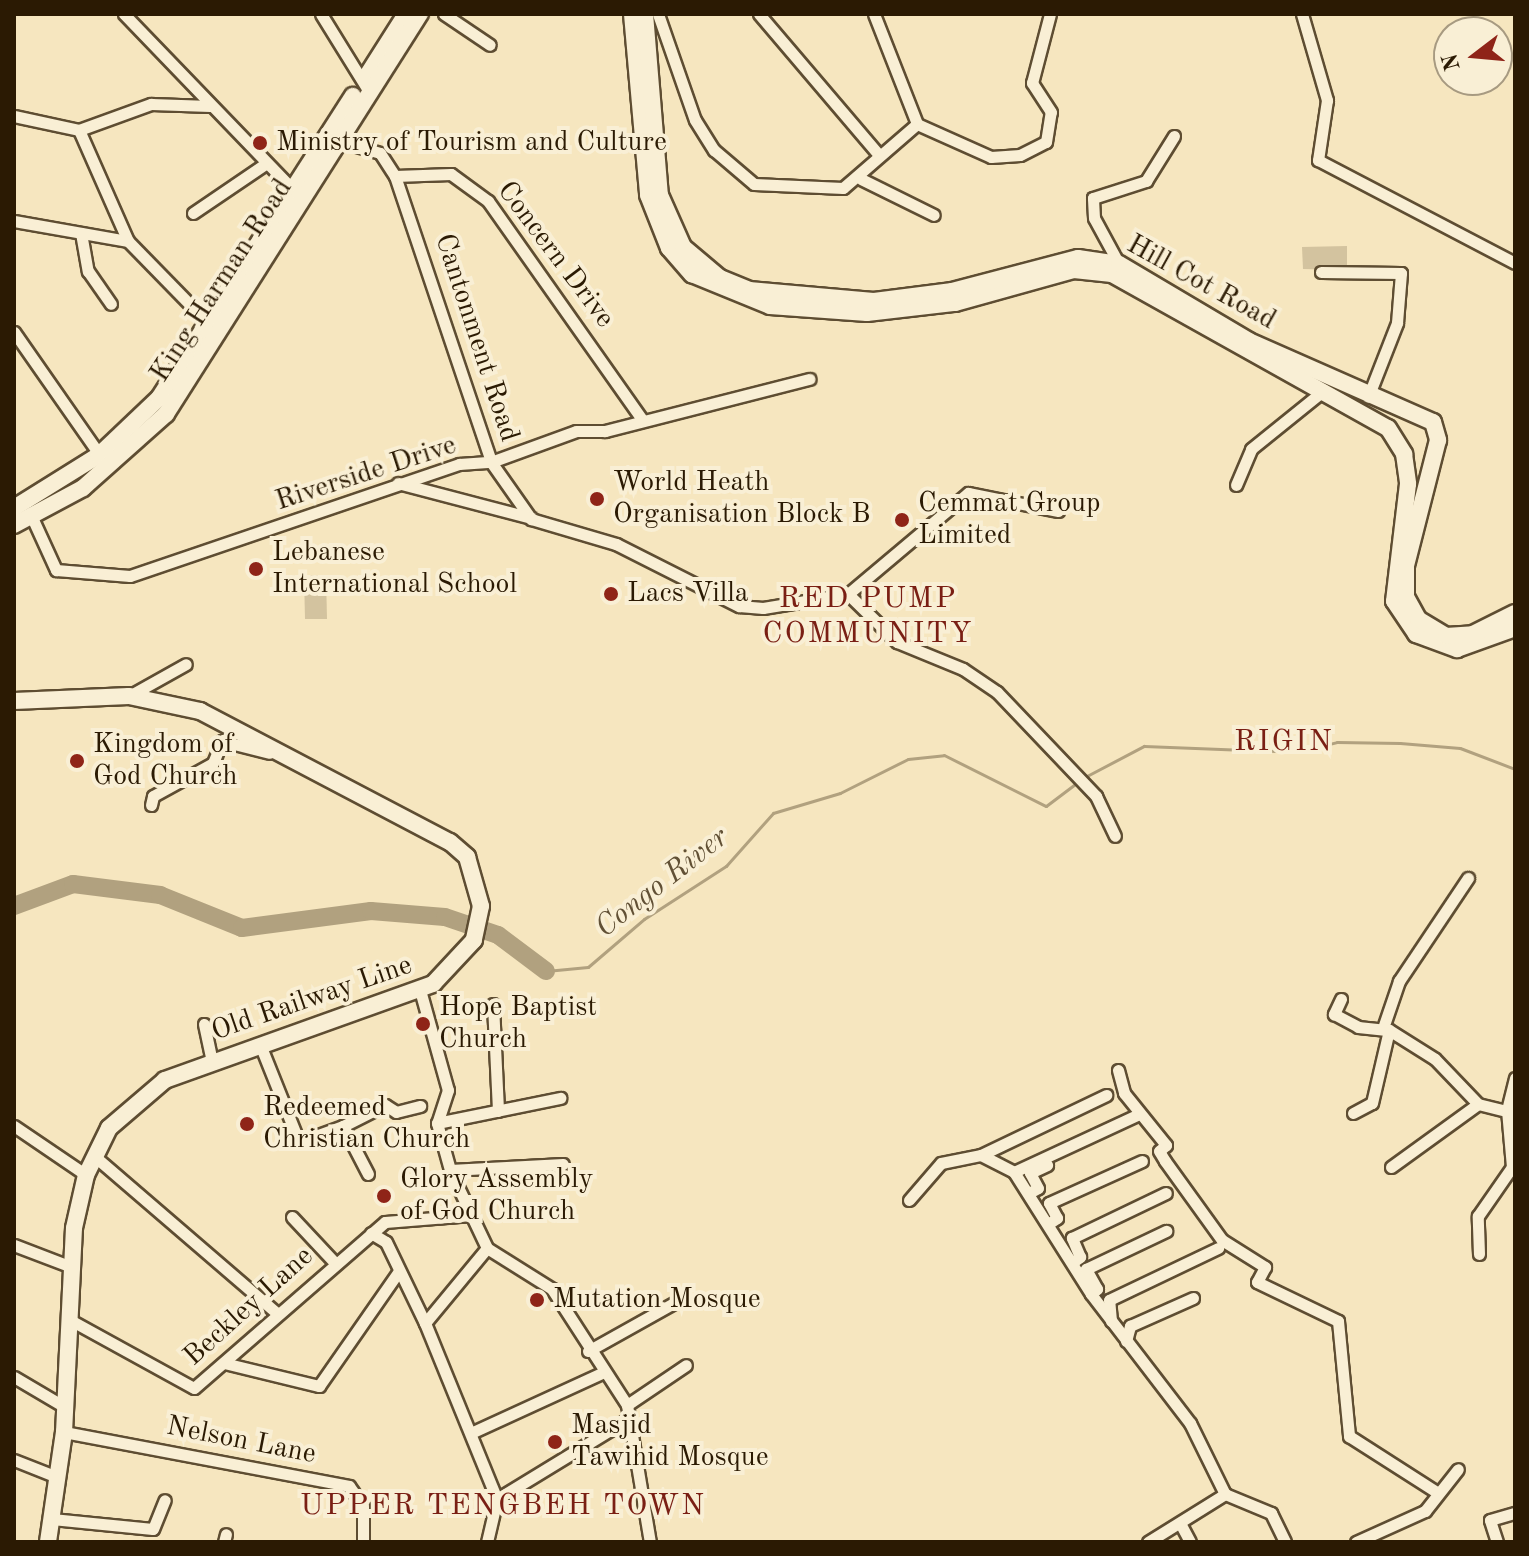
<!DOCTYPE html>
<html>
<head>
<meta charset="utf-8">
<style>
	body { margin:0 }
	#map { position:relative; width:1529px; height:1556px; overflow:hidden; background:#f6e6bf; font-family:"Old Standard TT",serif }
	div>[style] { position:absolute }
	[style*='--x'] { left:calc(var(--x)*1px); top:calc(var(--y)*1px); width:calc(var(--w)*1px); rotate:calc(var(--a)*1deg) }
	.green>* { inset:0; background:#d3c39f }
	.stream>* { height:3px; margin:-1.5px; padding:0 1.5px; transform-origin:1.5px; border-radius:1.5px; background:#b1a17f }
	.river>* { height:18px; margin:-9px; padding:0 9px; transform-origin:9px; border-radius:9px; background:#b1a17f }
	.roads { filter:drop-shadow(2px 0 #5e4d32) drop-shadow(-2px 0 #5e4d32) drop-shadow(0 2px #5e4d32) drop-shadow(0 -2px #5e4d32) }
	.street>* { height:11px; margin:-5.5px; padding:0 5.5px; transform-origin:5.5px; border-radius:5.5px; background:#f9efd5 }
	.secondary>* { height:16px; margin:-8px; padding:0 8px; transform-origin:8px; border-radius:8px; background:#f9efd5 }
	.dots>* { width:22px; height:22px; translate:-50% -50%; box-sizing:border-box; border:4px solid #f9efd5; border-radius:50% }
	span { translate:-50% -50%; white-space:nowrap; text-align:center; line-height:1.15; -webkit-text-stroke:8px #f9efd5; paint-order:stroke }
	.poi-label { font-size:28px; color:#2b1a03 }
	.left { translate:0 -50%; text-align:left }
	.street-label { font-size:28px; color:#2b1a03 }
	.neighbourhood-label { font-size:30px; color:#7a1f14; letter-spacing:2px }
	.water-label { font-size:30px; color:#615035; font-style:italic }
	.frame { position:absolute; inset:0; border:16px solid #2b1a03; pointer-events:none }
	.north { position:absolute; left:1433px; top:16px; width:80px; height:80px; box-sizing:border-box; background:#f9efd5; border:2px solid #a79a81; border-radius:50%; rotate:254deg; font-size:22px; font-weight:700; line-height:32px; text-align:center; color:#2b1a03 }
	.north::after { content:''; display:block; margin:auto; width:28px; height:36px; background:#8f2418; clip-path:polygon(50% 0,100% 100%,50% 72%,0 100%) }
</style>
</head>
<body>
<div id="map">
	<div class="green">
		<div style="clip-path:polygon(1347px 246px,1347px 270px,1303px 269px,1302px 247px)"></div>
		<div style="clip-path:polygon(326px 575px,327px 619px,305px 619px,304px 576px)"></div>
	</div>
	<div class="stream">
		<div style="--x:1083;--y:778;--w:69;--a:-27.7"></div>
		<div style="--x:1144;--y:746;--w:153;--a:2.2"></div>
		<div style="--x:1297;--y:752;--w:41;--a:-14"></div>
		<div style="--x:1337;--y:742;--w:63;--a:0.9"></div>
		<div style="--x:1400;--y:743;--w:60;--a:4.8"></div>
		<div style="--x:1460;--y:748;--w:59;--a:20.9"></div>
		<div style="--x:546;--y:971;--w:42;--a:-5.4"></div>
		<div style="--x:588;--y:967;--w:74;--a:-40.6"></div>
		<div style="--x:644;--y:919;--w:98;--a:-32.9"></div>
		<div style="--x:726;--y:866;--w:71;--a:-48.4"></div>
		<div style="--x:773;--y:813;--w:70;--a:-16.6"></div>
		<div style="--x:840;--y:793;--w:76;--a:-26.6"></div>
		<div style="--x:908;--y:759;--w:36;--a:-6"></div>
		<div style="--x:944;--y:755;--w:114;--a:26.6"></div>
		<div style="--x:1046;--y:806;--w:39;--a:-37"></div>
	</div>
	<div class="river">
		<div style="--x:14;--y:906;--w:63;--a:-20.4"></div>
		<div style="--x:73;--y:884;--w:88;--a:7.2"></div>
		<div style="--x:160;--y:895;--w:88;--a:21.9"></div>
		<div style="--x:242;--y:928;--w:130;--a:-7.5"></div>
		<div style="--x:371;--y:911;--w:74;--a:4.6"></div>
		<div style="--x:445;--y:917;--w:56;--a:18.8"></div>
		<div style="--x:498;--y:935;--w:60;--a:36.9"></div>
	</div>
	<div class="roads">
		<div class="street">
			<div style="--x:124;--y:14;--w:250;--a:46.1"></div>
			<div style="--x:321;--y:14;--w:86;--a:58.3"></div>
			<div style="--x:444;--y:14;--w:55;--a:34"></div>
			<div style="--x:658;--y:14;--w:112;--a:70.8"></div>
			<div style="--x:695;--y:120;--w:36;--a:58"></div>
			<div style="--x:714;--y:150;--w:52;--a:40.4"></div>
			<div style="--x:754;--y:184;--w:89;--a:2.6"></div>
			<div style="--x:843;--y:188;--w:98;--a:-40.9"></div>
			<div style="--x:759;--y:14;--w:185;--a:49.6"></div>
			<div style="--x:874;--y:14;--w:118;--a:68.6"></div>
			<div style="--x:1302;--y:14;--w:90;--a:73.8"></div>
			<div style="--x:1327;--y:100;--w:61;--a:98.5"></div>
			<div style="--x:1318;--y:160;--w:222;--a:27.6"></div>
			<div style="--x:14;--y:116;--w:66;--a:12.2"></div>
			<div style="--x:79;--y:130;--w:121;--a:66.2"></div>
			<div style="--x:128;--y:241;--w:120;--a:45.7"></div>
			<div style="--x:917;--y:124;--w:81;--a:24"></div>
			<div style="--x:991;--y:157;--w:29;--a:-4"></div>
			<div style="--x:1020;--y:155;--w:29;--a:-27"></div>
			<div style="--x:1046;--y:142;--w:30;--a:-81"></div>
			<div style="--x:1051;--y:112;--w:35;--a:-123"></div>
			<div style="--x:1032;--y:83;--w:71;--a:-75.4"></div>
			<div style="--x:79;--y:130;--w:77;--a:-19.9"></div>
			<div style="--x:151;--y:104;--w:59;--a:1.9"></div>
			<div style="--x:336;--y:140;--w:46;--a:16.5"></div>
			<div style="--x:380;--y:153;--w:27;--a:57"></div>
			<div style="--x:395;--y:176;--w:302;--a:71.4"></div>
			<div style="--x:491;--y:462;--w:70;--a:54.9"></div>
			<div style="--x:531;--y:519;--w:89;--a:16.4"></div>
			<div style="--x:616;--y:544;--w:138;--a:26.8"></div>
			<div style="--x:739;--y:606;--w:24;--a:5"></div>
			<div style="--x:763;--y:608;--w:86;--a:-9.4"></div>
			<div style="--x:848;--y:594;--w:157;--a:-40.1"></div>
			<div style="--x:968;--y:493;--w:92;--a:11.3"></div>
			<div style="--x:395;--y:176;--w:56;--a:-2"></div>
			<div style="--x:451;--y:174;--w:46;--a:36.1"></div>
			<div style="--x:488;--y:201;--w:269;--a:54.8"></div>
			<div style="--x:861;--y:179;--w:81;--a:26.3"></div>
			<div style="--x:193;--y:213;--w:87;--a:-34.2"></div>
			<div style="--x:14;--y:221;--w:116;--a:10"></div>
			<div style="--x:81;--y:233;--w:39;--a:80"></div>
			<div style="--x:88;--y:271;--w:40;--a:55.1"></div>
			<div style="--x:1119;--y:264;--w:52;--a:-118.5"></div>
			<div style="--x:1094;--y:218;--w:20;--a:-93"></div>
			<div style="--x:1093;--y:198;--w:56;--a:-17.8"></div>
			<div style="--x:1146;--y:181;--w:53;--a:-58.1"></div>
			<div style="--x:1321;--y:272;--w:80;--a:0.7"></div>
			<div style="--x:1401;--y:273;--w:50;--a:94.6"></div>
			<div style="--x:1397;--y:323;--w:79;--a:111.4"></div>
			<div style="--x:14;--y:332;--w:154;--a:55.1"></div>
			<div style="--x:398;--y:483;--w:138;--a:14.7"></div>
			<div style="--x:1236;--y:485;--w:39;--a:-67"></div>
			<div style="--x:1251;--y:449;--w:94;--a:-38.9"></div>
			<div style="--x:30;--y:513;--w:63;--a:65.5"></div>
			<div style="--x:56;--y:570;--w:74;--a:4.6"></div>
			<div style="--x:130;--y:576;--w:348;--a:-18.8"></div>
			<div style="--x:459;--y:464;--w:32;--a:-4"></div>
			<div style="--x:491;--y:462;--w:90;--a:-20"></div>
			<div style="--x:576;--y:431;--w:29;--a:0"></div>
			<div style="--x:605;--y:431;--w:211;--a:-14.3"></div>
			<div style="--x:848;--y:594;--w:69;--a:44.4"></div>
			<div style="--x:897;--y:642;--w:71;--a:22.2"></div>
			<div style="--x:963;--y:669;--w:41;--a:34.1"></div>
			<div style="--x:997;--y:692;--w:144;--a:46.4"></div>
			<div style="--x:1096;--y:796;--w:44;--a:64.6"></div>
			<div style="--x:129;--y:696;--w:65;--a:-29.3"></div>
			<div style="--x:151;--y:805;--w:9;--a:-77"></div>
			<div style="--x:153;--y:796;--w:68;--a:-28.8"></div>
			<div style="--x:213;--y:763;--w:24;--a:-68"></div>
			<div style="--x:222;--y:741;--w:49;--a:14"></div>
			<div style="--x:420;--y:990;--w:104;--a:74.4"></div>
			<div style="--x:448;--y:1090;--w:35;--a:108"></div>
			<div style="--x:437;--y:1123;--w:49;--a:74.5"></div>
			<div style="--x:450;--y:1170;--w:86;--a:64.6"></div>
			<div style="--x:487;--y:1248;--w:77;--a:32.2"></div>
			<div style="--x:552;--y:1289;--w:138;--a:57.1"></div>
			<div style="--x:627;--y:1405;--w:139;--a:80.5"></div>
			<div style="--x:1341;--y:999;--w:17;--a:115"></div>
			<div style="--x:1334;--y:1014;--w:27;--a:28"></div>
			<div style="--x:1358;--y:1027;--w:31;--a:6"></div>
			<div style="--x:1389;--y:1030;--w:54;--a:32.2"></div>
			<div style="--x:1435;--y:1059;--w:62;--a:46.3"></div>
			<div style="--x:1478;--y:1104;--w:38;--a:14"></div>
			<div style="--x:493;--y:1004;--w:107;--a:87.3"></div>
			<div style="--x:204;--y:1024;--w:38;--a:78"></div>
			<div style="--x:1383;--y:1028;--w:50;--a:-71.2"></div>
			<div style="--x:1399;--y:981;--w:124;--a:-56.2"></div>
			<div style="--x:261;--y:1047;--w:102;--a:68.2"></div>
			<div style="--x:299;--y:1142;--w:47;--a:-20"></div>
			<div style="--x:343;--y:1126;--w:54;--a:62.5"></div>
			<div style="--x:1118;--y:1070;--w:24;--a:75"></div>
			<div style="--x:1124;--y:1093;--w:67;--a:51.1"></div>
			<div style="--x:1166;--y:1145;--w:9;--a:139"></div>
			<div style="--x:1159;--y:1151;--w:12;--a:59"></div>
			<div style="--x:1165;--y:1161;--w:97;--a:54.2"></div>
			<div style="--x:1222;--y:1240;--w:51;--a:32.1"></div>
			<div style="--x:1265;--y:1267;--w:17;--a:118"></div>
			<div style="--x:1257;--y:1282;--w:90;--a:25.7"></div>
			<div style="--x:1338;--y:1321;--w:116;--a:84.5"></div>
			<div style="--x:1349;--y:1436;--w:106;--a:32.6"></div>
			<div style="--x:1353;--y:1113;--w:21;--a:-28"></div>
			<div style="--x:1372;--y:1103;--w:75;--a:-76.9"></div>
			<div style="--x:437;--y:1123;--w:126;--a:-11.5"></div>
			<div style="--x:14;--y:1126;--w:87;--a:34.2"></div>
			<div style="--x:343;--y:1126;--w:47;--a:-26.6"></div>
			<div style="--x:385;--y:1105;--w:13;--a:32"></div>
			<div style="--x:396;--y:1112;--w:25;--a:-14"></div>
			<div style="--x:93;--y:1155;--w:244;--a:40.7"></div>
			<div style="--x:981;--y:1155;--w:139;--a:-25.6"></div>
			<div style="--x:1391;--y:1167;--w:107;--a:-35.9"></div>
			<div style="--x:450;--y:1170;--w:113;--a:-3"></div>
			<div style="--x:1014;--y:1172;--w:138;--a:-24.9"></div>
			<div style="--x:1029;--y:1193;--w:10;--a:-29"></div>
			<div style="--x:1038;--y:1188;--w:17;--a:-118"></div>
			<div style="--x:1030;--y:1173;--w:19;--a:-25"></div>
			<div style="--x:909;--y:1200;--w:49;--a:-49.1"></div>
			<div style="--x:941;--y:1163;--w:41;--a:-11.3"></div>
			<div style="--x:981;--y:1155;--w:37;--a:27"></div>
			<div style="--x:1014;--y:1172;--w:144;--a:57.7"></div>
			<div style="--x:1091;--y:1294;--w:163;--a:52.5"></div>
			<div style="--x:1190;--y:1423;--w:79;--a:63.8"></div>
			<div style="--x:1225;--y:1494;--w:50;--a:22.4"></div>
			<div style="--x:1271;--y:1513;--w:32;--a:64"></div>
			<div style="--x:292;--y:1217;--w:63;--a:46.9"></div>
			<div style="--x:1048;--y:1224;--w:11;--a:-34"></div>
			<div style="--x:1057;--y:1218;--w:17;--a:-118"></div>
			<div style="--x:1049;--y:1203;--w:102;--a:-24.3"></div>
			<div style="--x:371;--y:1233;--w:17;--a:31"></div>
			<div style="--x:386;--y:1242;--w:90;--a:64.3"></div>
			<div style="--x:425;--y:1323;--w:190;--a:67.8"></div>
			<div style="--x:14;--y:1245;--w:62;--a:20.8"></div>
			<div style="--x:1479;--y:1254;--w:38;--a:-92"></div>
			<div style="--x:1478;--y:1216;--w:60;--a:-55.2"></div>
			<div style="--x:1512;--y:1167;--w:57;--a:-95"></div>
			<div style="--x:1507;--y:1110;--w:33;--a:-76"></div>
			<div style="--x:1073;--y:1262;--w:9;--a:-36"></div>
			<div style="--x:1080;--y:1257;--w:21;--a:-113"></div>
			<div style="--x:1072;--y:1238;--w:104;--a:-25.6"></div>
			<div style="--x:1091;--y:1294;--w:8;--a:-40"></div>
			<div style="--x:1097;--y:1289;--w:23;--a:-119"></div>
			<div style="--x:1086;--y:1269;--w:89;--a:-25.4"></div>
			<div style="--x:72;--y:1321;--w:139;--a:28.8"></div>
			<div style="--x:194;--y:1388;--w:253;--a:-41"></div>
			<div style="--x:385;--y:1222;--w:87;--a:-4.6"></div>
			<div style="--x:1111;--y:1321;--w:21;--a:-95"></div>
			<div style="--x:1109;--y:1300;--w:121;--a:-25.5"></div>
			<div style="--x:425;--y:1323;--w:97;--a:-50.4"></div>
			<div style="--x:1126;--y:1341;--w:16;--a:-75"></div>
			<div style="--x:1130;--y:1326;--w:69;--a:-24"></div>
			<div style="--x:588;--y:1351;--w:107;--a:-29.2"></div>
			<div style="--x:224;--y:1363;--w:98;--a:13.6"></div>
			<div style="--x:319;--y:1386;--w:140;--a:-55.2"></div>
			<div style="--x:14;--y:1377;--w:59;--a:30.5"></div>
			<div style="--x:627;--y:1405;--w:71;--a:-34.1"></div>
			<div style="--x:64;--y:1432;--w:290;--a:10.7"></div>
			<div style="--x:349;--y:1486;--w:24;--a:55"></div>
			<div style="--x:363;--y:1506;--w:36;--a:90"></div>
			<div style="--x:473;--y:1432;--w:144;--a:-24.6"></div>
			<div style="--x:14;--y:1460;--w:46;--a:21.6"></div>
			<div style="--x:52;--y:1519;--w:101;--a:5.7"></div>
			<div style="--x:153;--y:1529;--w:31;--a:-68"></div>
			<div style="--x:1180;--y:1523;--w:21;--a:62"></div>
			<div style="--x:224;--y:1542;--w:8;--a:-76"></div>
			<div style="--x:487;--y:1542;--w:44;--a:-76.9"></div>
			<div style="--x:497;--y:1499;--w:153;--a:-31.4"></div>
			<div style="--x:1148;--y:1542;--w:91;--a:-31.9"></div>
			<div style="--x:1356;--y:1542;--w:76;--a:-24.2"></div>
			<div style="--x:1425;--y:1511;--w:53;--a:-51.8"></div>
			<div style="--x:1497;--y:1542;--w:23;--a:-108"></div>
			<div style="--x:1490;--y:1520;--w:26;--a:-16"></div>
		</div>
		<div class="secondary">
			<div style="--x:632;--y:14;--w:182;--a:84.9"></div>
			<div style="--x:648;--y:195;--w:57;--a:68.4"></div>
			<div style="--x:669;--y:248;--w:35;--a:49"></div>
			<div style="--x:692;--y:274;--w:84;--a:22.3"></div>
			<div style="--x:770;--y:306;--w:97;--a:4.1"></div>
			<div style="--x:867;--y:313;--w:89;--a:-6.5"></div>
			<div style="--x:955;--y:303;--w:123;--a:-15.5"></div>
			<div style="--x:1074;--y:270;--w:38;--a:6"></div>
			<div style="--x:1112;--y:274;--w:316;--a:29.2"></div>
			<div style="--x:1388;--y:428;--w:31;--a:58"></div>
			<div style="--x:1404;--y:454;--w:30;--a:82"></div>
			<div style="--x:1408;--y:484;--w:118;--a:96.8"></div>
			<div style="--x:1394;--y:601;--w:40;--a:56"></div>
			<div style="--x:1416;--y:634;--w:44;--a:20.1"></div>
			<div style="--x:1457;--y:649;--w:62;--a:-19.9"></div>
			<div style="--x:645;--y:14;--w:182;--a:85.3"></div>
			<div style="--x:660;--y:195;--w:57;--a:66.1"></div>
			<div style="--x:683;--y:247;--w:48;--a:40"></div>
			<div style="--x:720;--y:278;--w:31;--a:22"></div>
			<div style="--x:749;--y:290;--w:125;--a:5"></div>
			<div style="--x:874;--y:301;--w:79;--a:-7.3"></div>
			<div style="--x:952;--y:291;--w:130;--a:-14.7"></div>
			<div style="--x:1078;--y:258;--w:41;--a:8.3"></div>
			<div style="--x:1119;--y:264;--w:151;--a:30.6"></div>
			<div style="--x:1249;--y:341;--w:201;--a:23.8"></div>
			<div style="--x:1433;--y:422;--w:19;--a:74"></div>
			<div style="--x:1438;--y:440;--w:130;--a:104.3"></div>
			<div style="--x:1406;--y:566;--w:31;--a:90"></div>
			<div style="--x:1406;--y:597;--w:25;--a:61"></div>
			<div style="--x:1418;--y:619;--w:33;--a:31"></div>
			<div style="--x:1446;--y:636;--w:27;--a:-4"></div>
			<div style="--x:1473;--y:634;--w:47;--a:-26.6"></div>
			<div style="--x:366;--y:77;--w:75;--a:-57.6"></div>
			<div style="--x:14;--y:508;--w:100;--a:-31.9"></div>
			<div style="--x:99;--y:455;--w:83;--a:-43.5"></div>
			<div style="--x:159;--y:398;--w:359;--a:-57.3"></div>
			<div style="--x:14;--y:525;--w:78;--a:-28.2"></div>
			<div style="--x:83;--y:488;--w:111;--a:-41.7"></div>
			<div style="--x:166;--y:414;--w:474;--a:-57.6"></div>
			<div style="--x:14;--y:701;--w:115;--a:-2.5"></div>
			<div style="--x:129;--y:696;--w:73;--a:11.9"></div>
			<div style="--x:200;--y:711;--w:282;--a:27.7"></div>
			<div style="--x:450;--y:842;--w:23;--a:41"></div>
			<div style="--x:467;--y:857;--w:51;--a:74.1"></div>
			<div style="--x:481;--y:906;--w:35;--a:102"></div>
			<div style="--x:474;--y:940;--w:60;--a:133"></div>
			<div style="--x:433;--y:984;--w:285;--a:160.3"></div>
			<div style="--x:165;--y:1080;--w:74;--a:139.4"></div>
			<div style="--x:109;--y:1128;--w:52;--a:116.1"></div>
			<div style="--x:86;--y:1175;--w:54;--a:102.8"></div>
			<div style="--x:74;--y:1228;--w:204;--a:92.8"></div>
			<div style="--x:64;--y:1432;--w:111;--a:98.3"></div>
		</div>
	</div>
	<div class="dots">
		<div style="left:260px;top:143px;background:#8f2418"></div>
		<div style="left:597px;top:499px;background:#8f2418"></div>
		<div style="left:902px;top:520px;background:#8f2418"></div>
		<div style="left:256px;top:569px;background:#8f2418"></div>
		<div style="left:611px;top:594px;background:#8f2418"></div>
		<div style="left:77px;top:761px;background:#8f2418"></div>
		<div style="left:423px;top:1024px;background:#8f2418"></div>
		<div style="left:247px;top:1124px;background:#8f2418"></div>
		<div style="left:384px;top:1196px;background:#8f2418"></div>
		<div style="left:537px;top:1300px;background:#8f2418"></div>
		<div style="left:555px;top:1442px;background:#8f2418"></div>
	</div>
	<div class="poi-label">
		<span class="left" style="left:276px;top:143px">Ministry of Tourism and Culture</span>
		<span class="left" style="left:613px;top:499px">World Heath<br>Organisation Block B</span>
		<span class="left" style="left:918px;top:520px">Cemmat Group<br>Limited</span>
		<span class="left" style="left:272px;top:569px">Lebanese<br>International School</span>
		<span class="left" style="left:627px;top:594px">Lacs Villa</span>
		<span class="left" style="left:93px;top:761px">Kingdom of<br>God Church</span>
		<span class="left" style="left:439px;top:1024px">Hope Baptist<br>Church</span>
		<span class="left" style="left:263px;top:1124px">Redeemed<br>Christian Church</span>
		<span class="left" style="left:400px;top:1196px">Glory Assembly<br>of God Church</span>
		<span class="left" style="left:553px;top:1300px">Mutation Mosque</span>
		<span class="left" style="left:571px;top:1442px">Masjid<br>Tawihid Mosque</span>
	</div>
	<div class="street-label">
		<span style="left:555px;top:255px;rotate:53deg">Concern Drive</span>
		<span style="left:222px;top:281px;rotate:-57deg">King Harman Road</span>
		<span style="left:1201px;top:283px;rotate:29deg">Hill Cot Road</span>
		<span style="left:476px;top:338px;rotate:72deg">Cantonment Road</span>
		<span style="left:366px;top:474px;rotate:-18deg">Riverside Drive</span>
		<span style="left:312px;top:999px;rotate:-19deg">Old Railway Line</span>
		<span style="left:249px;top:1307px;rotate:-42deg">Beckley Lane</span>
		<span style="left:241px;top:1441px;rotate:11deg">Nelson Lane</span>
	</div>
	<div class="neighbourhood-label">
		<span style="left:868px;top:616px">RED PUMP<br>COMMUNITY</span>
		<span style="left:1284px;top:742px">RIGIN</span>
		<span style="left:503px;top:1506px">UPPER TENGBEH TOWN</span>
	</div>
	<div class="water-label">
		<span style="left:662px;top:883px;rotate:-38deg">Congo River</span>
	</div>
	<div class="frame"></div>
	<div class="north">N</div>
</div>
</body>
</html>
